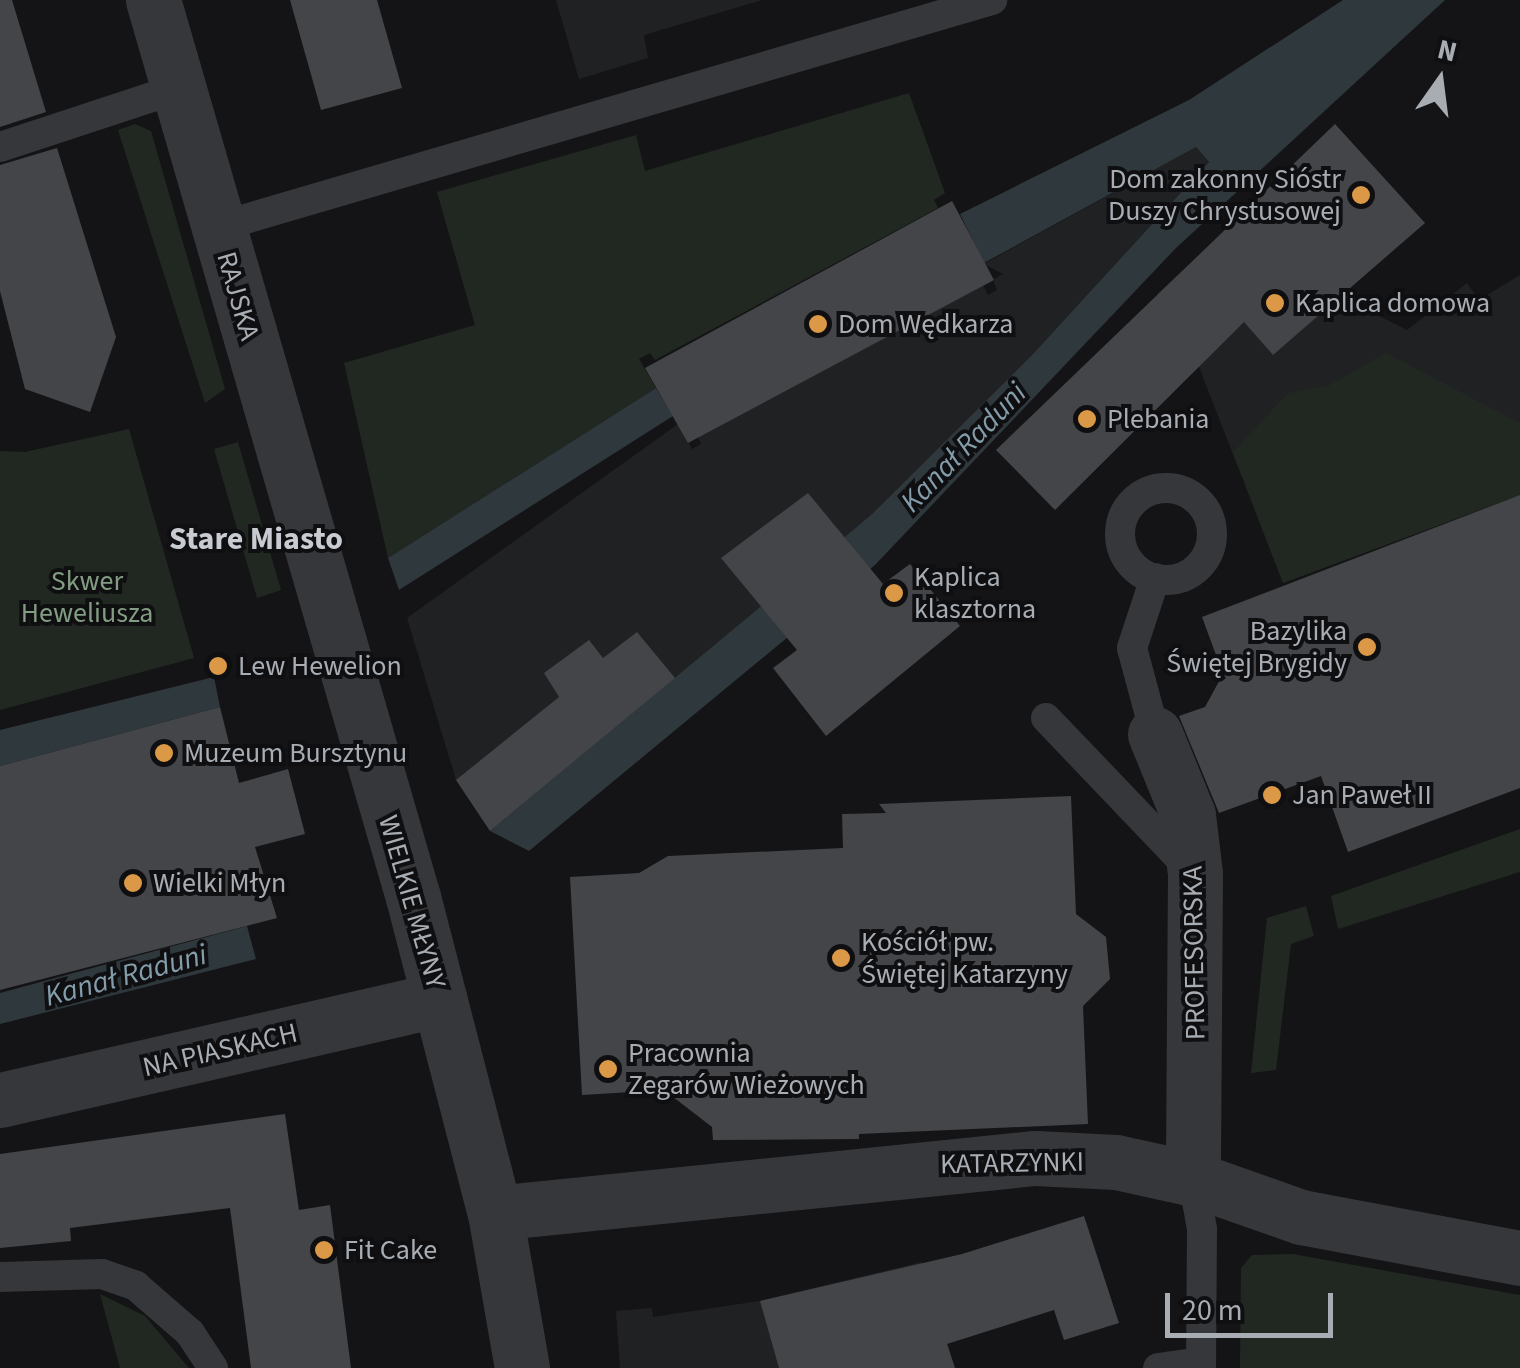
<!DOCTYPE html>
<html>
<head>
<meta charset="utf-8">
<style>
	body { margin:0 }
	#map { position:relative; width:1520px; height:1368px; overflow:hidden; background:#141416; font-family:"Source Sans 3",sans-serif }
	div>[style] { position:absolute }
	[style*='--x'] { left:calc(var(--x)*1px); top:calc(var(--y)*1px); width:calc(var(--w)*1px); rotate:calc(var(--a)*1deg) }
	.built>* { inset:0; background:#202122 }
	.green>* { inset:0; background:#212821 }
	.water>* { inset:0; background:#2f383d }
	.building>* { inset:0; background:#434548 }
	.service>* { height:30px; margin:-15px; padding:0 15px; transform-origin:15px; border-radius:15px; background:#36373a }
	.service>.ring { margin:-15px; padding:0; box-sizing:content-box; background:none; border:30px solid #36373a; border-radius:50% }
	.minor>* { height:55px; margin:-27.5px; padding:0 27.5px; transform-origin:27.5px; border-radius:27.5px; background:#36373a }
	.tertiary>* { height:55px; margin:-27.5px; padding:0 27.5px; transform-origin:27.5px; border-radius:27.5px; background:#36373a }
	.dots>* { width:28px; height:28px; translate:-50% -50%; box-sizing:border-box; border:5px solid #0f0f11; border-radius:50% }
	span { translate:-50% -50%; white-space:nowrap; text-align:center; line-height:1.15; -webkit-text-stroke:8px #0f0f11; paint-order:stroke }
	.poi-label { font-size:28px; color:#a8adb4 }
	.right { translate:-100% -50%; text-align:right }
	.left { translate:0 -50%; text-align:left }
	.street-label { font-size:28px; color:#a8adb4 }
	.park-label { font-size:28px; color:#829d81 }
	.water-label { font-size:30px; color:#839dab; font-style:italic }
	.quarter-label { font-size:32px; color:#c8cbd1; font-weight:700 }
	.north { position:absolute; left:1390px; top:30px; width:100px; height:100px; -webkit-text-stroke:8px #0f0f11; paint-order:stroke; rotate:14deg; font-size:28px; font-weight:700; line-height:40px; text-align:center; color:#a8adb4 }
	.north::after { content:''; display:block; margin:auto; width:35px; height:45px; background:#a8adb4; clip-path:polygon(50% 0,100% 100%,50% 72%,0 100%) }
	.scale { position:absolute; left:1165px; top:1293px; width:168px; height:45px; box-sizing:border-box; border:5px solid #a8adb4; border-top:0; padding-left:12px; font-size:30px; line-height:35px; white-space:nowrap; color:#a8adb4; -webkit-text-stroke:8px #0f0f11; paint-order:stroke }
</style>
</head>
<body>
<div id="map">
	<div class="built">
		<div style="clip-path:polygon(556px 0,762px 0,644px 35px,648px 58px,579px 79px)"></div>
		<div style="clip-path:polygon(1196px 147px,1209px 162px,1033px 354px,871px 515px,490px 831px,456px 780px,407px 618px,678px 424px,692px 449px,701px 444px,698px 437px,983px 285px,988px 295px,997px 290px,993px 280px,1003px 274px,984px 264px)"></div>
		<div style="clip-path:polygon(1297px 166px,1339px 296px,1407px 330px,1467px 283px,1479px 300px,1520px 275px,1520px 495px,1283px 583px,1199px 367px,1157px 294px)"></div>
		<div style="clip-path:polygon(922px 1262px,955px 1368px,620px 1368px,616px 1311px,652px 1308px,653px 1317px,759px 1301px)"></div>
	</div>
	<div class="green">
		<div style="clip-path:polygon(909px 93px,945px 193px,934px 200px,938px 208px,655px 360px,650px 353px,639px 359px,656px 388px,388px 558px,344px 363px,475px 325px,437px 192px,636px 135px,645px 171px)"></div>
		<div style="clip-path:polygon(135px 124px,151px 131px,225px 389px,205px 403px,118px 130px)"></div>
		<div style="clip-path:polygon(1386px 353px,1520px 423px,1520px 495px,1283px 583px,1233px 452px,1288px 393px,1328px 386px)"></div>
		<div style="clip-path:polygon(129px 429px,194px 658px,0 710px,0 451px,25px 452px)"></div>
		<div style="clip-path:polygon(238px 442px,281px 590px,257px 598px,214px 449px)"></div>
		<div style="clip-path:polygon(1520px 829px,1520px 872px,1338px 929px,1331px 896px)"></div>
		<div style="clip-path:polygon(1306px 906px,1314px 936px,1291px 944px,1276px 1070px,1251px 1073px,1267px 918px)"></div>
		<div style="clip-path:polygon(1293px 1254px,1520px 1295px,1520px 1368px,1240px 1368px,1241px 1268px,1252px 1255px)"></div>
		<div style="clip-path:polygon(100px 1294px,145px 1316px,189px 1368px,120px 1368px)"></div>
	</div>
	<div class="water">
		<div style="clip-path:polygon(1343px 0,1445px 0,1176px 248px,875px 565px,529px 851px,490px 831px,871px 515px,1033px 354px,1209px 162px,1196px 147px,984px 263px,960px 214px,1189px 100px)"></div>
		<div style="clip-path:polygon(656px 388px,673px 416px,399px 590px,388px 558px)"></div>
		<div style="clip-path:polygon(214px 677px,220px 707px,0 766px,0 730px)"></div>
		<div style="clip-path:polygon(247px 926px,256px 959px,0 1024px,0 993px)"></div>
	</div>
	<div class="building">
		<div style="clip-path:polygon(0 0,12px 0,46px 112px,0 127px)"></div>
		<div style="clip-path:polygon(290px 0,377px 0,402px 88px,321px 110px)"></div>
		<div style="clip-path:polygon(1335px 124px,1425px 223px,1273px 355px,1244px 322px,1055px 510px,996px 450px)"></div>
		<div style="clip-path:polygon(57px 148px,116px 337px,90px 412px,25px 389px,0 291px,0 165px)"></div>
		<div style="clip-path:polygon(952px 201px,994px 280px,688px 443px,645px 368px)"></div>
		<div style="clip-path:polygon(808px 493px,883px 584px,910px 564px,960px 626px,826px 736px,773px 668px,797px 650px,721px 558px)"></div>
		<div style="clip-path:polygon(1520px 495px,1520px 788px,1348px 852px,1321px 776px,1219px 813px,1179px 716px,1205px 707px,1223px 674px,1202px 617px)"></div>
		<div style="clip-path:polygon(637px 632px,675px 678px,490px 831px,456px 780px,559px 697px,544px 673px,589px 640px,603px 658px)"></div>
		<div style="clip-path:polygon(220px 707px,239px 783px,288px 769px,305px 834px,255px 847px,277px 918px,0 990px,0 766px)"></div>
		<div style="clip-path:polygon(1071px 796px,1076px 914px,1106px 937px,1110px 979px,1083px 1006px,1088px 1124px,859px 1134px,859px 1139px,713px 1140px,712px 1127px,664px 1090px,582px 1095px,570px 877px,639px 873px,668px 856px,843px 848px,842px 814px,886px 813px,879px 804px)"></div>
		<div style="clip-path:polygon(285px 1114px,299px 1210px,330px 1205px,351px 1368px,251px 1368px,230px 1208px,70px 1228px,71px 1241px,0 1248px,0 1154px)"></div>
		<div style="clip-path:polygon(1084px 1216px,1119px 1323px,1064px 1340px,1054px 1310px,947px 1344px,955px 1368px,779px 1368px,760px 1301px,962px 1254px)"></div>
	</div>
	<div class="service">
		<div style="--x:0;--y:147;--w:188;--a:-18.2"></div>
		<div style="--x:218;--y:227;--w:807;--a:-16.35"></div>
		<div class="ring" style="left:1120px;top:488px;width:62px;height:62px"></div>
		<div style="--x:1155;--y:578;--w:74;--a:108.2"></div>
		<div style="--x:1132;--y:648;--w:89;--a:75"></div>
		<div style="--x:1046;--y:718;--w:211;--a:46.3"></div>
		<div style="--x:1193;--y:1179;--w:51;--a:79.8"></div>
		<div style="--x:1202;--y:1229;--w:139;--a:90.4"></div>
		<div style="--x:0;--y:1277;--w:102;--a:-1.7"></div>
		<div style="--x:102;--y:1274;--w:36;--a:19"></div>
		<div style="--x:136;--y:1286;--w:72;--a:41"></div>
		<div style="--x:190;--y:1333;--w:42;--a:56.7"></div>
		<div style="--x:1158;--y:1368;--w:43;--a:-7.9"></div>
	</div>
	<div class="minor">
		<div style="--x:1155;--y:734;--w:87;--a:67.8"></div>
		<div style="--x:1188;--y:815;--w:59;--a:83.2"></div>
		<div style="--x:1195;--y:874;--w:305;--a:90.4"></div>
		<div style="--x:0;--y:1100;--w:451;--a:-12.9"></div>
		<div style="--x:495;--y:1213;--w:543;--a:-5.82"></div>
		<div style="--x:1035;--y:1158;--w:81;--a:2.8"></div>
		<div style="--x:1116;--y:1162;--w:79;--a:12.4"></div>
		<div style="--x:1193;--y:1179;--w:114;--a:19.4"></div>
		<div style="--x:1301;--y:1217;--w:223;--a:10.6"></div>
	</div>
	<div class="tertiary">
		<div style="--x:153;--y:0;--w:934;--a:73.84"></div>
		<div style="--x:413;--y:897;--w:326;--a:75.5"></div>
		<div style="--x:495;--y:1213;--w:157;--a:80.1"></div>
	</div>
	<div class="dots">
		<div style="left:1361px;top:195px;background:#db9947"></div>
		<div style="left:1275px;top:303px;background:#db9947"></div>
		<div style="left:818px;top:324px;background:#db9947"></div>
		<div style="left:1087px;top:419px;background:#db9947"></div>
		<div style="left:894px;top:593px;background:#db9947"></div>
		<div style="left:1367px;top:647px;background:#db9947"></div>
		<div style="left:218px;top:666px;background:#db9947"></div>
		<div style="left:164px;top:753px;background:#db9947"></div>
		<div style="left:1272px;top:795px;background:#db9947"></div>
		<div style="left:133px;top:883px;background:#db9947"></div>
		<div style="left:841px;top:958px;background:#db9947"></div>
		<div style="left:608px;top:1069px;background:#db9947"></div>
		<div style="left:324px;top:1250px;background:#db9947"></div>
	</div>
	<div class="poi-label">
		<span class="right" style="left:1341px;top:195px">Dom zakonny Sióstr<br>Duszy Chrystusowej</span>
		<span class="left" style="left:1295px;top:303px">Kaplica domowa</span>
		<span class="left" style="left:838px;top:324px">Dom Wędkarza</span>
		<span class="left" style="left:1107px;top:419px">Plebania</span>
		<span class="left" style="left:914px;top:593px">Kaplica<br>klasztorna</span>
		<span class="right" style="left:1347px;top:647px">Bazylika<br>Świętej Brygidy</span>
		<span class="left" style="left:238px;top:666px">Lew Hewelion</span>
		<span class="left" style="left:184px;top:753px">Muzeum Bursztynu</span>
		<span class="left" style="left:1292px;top:795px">Jan Paweł II</span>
		<span class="left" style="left:153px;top:883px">Wielki Młyn</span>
		<span class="left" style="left:861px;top:958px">Kościół pw.<br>Świętej Katarzyny</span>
		<span class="left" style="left:628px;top:1069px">Pracownia<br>Zegarów Wieżowych</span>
		<span class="left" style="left:344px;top:1250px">Fit Cake</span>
	</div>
	<div class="street-label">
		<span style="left:238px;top:296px;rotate:74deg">RAJSKA</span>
		<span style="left:412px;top:902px;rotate:74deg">WIELKIE MŁYNY</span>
		<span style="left:1194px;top:953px;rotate:-91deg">PROFESORSKA</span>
		<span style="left:220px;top:1050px;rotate:-13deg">NA PIASKACH</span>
		<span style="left:1012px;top:1163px;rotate:-1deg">KATARZYNKI</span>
	</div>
	<div class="park-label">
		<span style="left:87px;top:597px">Skwer<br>Heweliusza</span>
	</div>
	<div class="water-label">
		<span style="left:964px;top:448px;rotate:-46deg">Kanał Raduni</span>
		<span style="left:126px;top:976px;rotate:-15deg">Kanał Raduni</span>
	</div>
	<div class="quarter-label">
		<span style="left:256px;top:539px">Stare Miasto</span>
	</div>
	<div class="north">N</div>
	<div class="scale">20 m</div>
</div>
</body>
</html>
